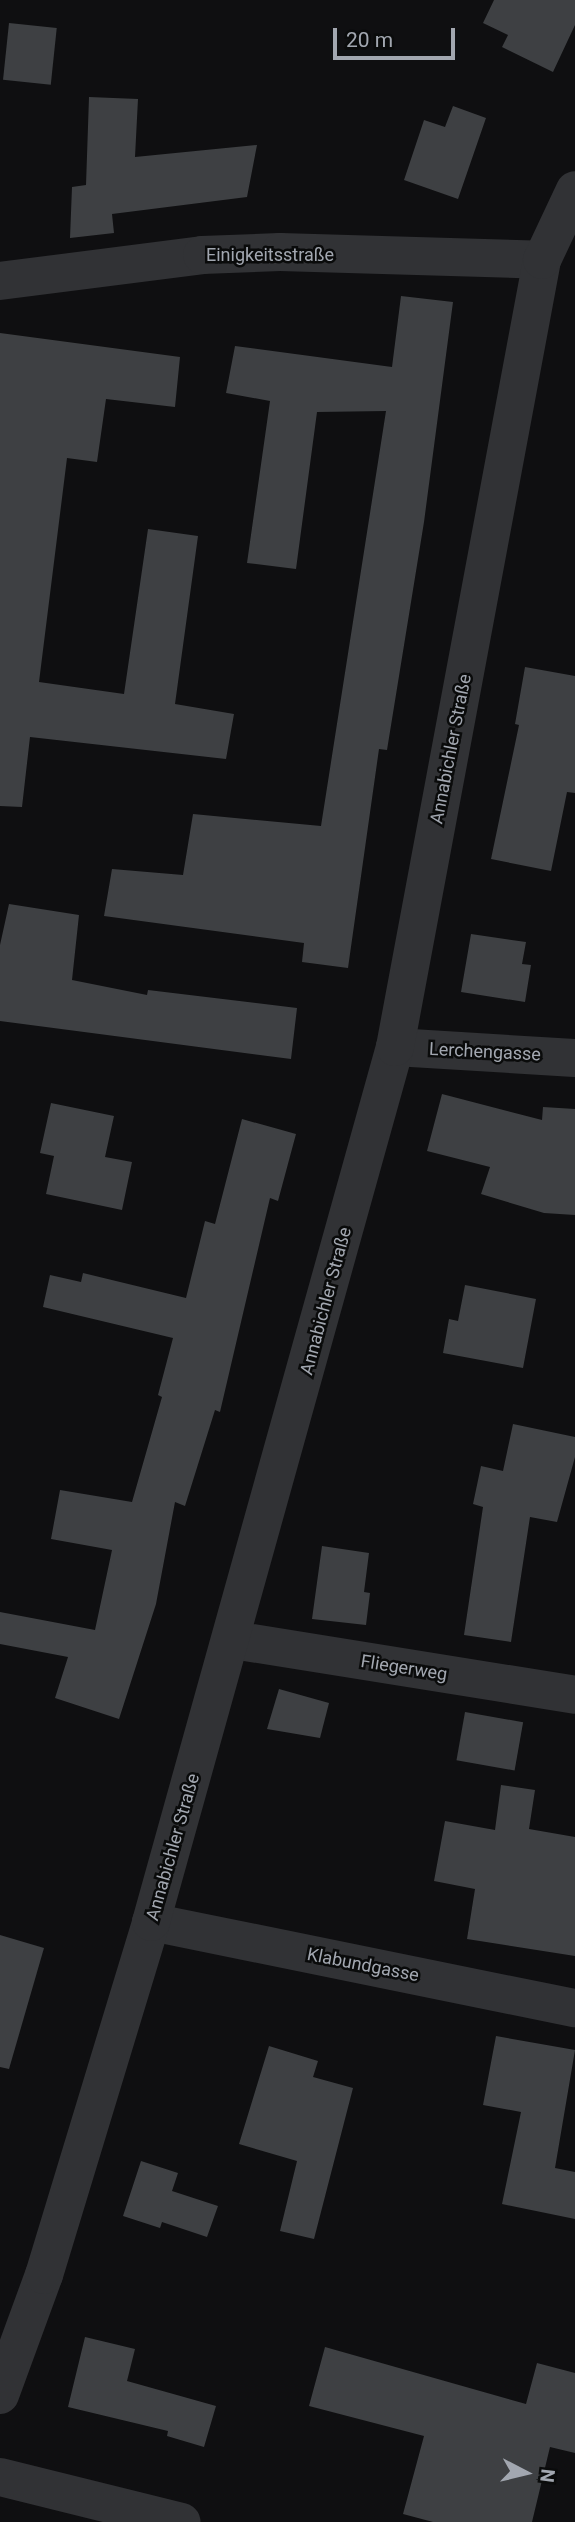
<!DOCTYPE html>
<html>
<head>
<meta charset="utf-8">
<style>
  body { margin:0 }
  #map { position:relative; width:575px; height:2522px; overflow:hidden; background:#0f0f11; font-family:Roboto,sans-serif }
  div>[style] { position:absolute }
  .building>* { inset:0; background:#3e4043; transform-origin:0 0 }
  .minor>* { height:38px; margin:-19px; padding:0 19px; transform-origin:19px; border-radius:19px; background:#313235 }
  .tertiary>* { height:38px; margin:-19px; padding:0 19px; transform-origin:19px; border-radius:19px; background:#313235 }
  span { translate:-50% -50%; white-space:nowrap; text-align:center; line-height:1.15; -webkit-text-stroke:5px #0a0b0b; paint-order:stroke }
  .street-label { font-size:18px; color:#a2a7b0 }
  .north { position:absolute; left:491px; top:2438px; width:70px; height:70px; -webkit-text-stroke:5px #0a0b0b; paint-order:stroke; rotate:97deg; font-size:19px; font-weight:700; line-height:28px; text-align:center; color:#a2a7b0 }
  .north::after { content:''; display:block; margin:auto; width:24px; height:32px; background:#a2a7b0; clip-path:polygon(50% 0,100% 100%,50% 72%,0 100%) }
  .scale { position:absolute; left:333px; top:28px; width:122px; height:32px; box-sizing:border-box; border:4px solid #a2a7b0; border-top:0; padding-left:9px; font-size:21px; line-height:24px; white-space:nowrap; color:#a2a7b0; -webkit-text-stroke:5px #0a0b0b; paint-order:stroke }
</style>
</head>
<body>
<div id="map">
  <div class="building">
    <div style="clip-path:polygon(494px 0,575px 0,575px 25px,553px 72px,502px 47px,508px 35px,483px 23px)"></div>
    <div style="left:9px;top:23px;width:48px;height:57px;rotate:6deg"></div>
    <div style="clip-path:polygon(89px 97px,138px 99px,135px 157px,257px 145px,247px 197px,112px 214px,114px 233px,70px 238px,72px 187px,86px 185px)"></div>
    <div style="clip-path:polygon(453px 106px,486px 118px,458px 199px,404px 180px,424px 120px,445px 127px)"></div>
    <div style="clip-path:polygon(401px 296px,453px 302px,424px 522px,387px 750px,379px 749px,348px 968px,302px 962px,304px 943px,104px 916px,112px 869px,183px 875px,193px 814px,321px 826px,386px 411px,317px 412px,296px 569px,247px 563px,270px 401px,226px 393px,235px 346px,392px 367px)"></div>
    <div style="clip-path:polygon(0 333px,180px 357px,175px 407px,106px 399px,97px 462px,67px 458px,39px 682px,124px 694px,148px 529px,198px 536px,175px 704px,234px 714px,226px 759px,30px 737px,22px 807px,0 806px)"></div>
    <div style="clip-path:polygon(525px 667px,575px 676px,575px 793px,567px 792px,551px 871px,491px 859px,519px 725px,515px 724px)"></div>
    <div style="clip-path:polygon(9px 904px,79px 915px,72px 980px,147px 995px,148px 990px,297px 1008px,291px 1059px,0 1021px,0 945px)"></div>
    <div style="clip-path:polygon(471px 934px,526px 942px,522px 964px,531px 965px,525px 1002px,461px 992px)"></div>
    <div style="clip-path:polygon(442px 1094px,542px 1120px,543px 1107px,575px 1109px,575px 1215px,544px 1213px,481px 1194px,490px 1167px,427px 1151px)"></div>
    <div style="clip-path:polygon(51px 1103px,114px 1116px,105px 1157px,132px 1162px,122px 1210px,46px 1194px,54px 1156px,40px 1153px)"></div>
    <div style="clip-path:polygon(242px 1119px,296px 1134px,278px 1201px,270px 1198px,220px 1412px,215px 1410px,185px 1506px,175px 1502px,156px 1604px,119px 1719px,55px 1698px,68px 1657px,0 1644px,0 1612px,95px 1630px,112px 1550px,51px 1539px,60px 1490px,132px 1502px,162px 1397px,158px 1395px,173px 1338px,43px 1307px,50px 1275px,81px 1282px,83px 1273px,186px 1298px,205px 1221px,215px 1224px)"></div>
    <div style="clip-path:polygon(465px 1285px,536px 1299px,523px 1368px,443px 1353px,449px 1319px,458px 1321px)"></div>
    <div style="clip-path:polygon(513px 1424px,575px 1437px,575px 1457px,557px 1522px,530px 1517px,511px 1642px,464px 1635px,483px 1507px,473px 1504px,481px 1466px,503px 1471px)"></div>
    <div style="clip-path:polygon(322px 1546px,369px 1553px,364px 1592px,370px 1593px,366px 1625px,312px 1619px)"></div>
    <div style="clip-path:polygon(279px 1689px,329px 1703px,320px 1738px,267px 1729px)"></div>
    <div style="left:465px;top:1712px;width:59px;height:49px;rotate:10deg"></div>
    <div style="clip-path:polygon(501px 1785px,535px 1790px,529px 1829px,575px 1837px,575px 1956px,467px 1939px,475px 1889px,434px 1881px,445px 1821px,495px 1830px)"></div>
    <div style="clip-path:polygon(0 1935px,44px 1948px,9px 2069px,0 2067px)"></div>
    <div style="clip-path:polygon(496px 2036px,575px 2050px,555px 2168px,575px 2172px,575px 2219px,502px 2204px,521px 2112px,483px 2105px)"></div>
    <div style="clip-path:polygon(269px 2046px,318px 2061px,313px 2077px,353px 2088px,314px 2239px,280px 2231px,297px 2161px,239px 2144px)"></div>
    <div style="clip-path:polygon(141px 2161px,178px 2173px,172px 2191px,218px 2206px,207px 2237px,162px 2222px,160px 2228px,123px 2216px)"></div>
    <div style="clip-path:polygon(85px 2337px,135px 2349px,127px 2381px,216px 2406px,204px 2447px,167px 2436px,168px 2431px,68px 2407px)"></div>
    <div style="clip-path:polygon(325px 2347px,526px 2404px,537px 2363px,575px 2373px,575px 2453px,550px 2447px,532px 2522px,433px 2522px,403px 2514px,424px 2436px,309px 2406px)"></div>
  </div>
  <div class="minor">
    <div style="left:0;top:281px;width:204px;rotate:-7.3deg"></div>
    <div style="left:202px;top:255px;width:78px;rotate:-2.2deg"></div>
    <div style="left:280px;top:252px;width:262px;rotate:1.7deg"></div>
    <div style="left:395px;top:1047px;width:180px;rotate:3.5deg"></div>
    <div style="left:233px;top:1640px;width:346px;rotate:9.1deg"></div>
    <div style="left:151px;top:1922px;width:433px;rotate:11.5deg"></div>
    <div style="left:0;top:2477px;width:187px;rotate:13.9deg"></div>
  </div>
  <div class="tertiary">
    <div style="left:0;top:2395px;width:128px;rotate:-69.9deg"></div>
    <div style="left:44px;top:2275px;width:369px;rotate:-73.1deg"></div>
    <div style="left:151px;top:1922px;width:908px;rotate:-74.42deg"></div>
    <div style="left:395px;top:1047px;width:801px;rotate:-79.42deg"></div>
    <div style="left:542px;top:260px;width:77px;rotate:-64.8deg"></div>
  </div>
  <div class="street-label">
    <span style="left:270px;top:255px">Einigkeitsstraße</span>
    <span style="left:451px;top:749px;rotate:-79deg">Annabichler Straße</span>
    <span style="left:485px;top:1052px;rotate:3deg">Lerchengasse</span>
    <span style="left:326px;top:1301px;rotate:-75deg">Annabichler Straße</span>
    <span style="left:404px;top:1668px;rotate:9deg">Fliegerweg</span>
    <span style="left:173px;top:1847px;rotate:-74deg">Annabichler Straße</span>
    <span style="left:363px;top:1965px;rotate:11deg">Klabundgasse</span>
  </div>
  <div class="north">N</div>
  <div class="scale">20 m</div>
</div>
</body>
</html>
